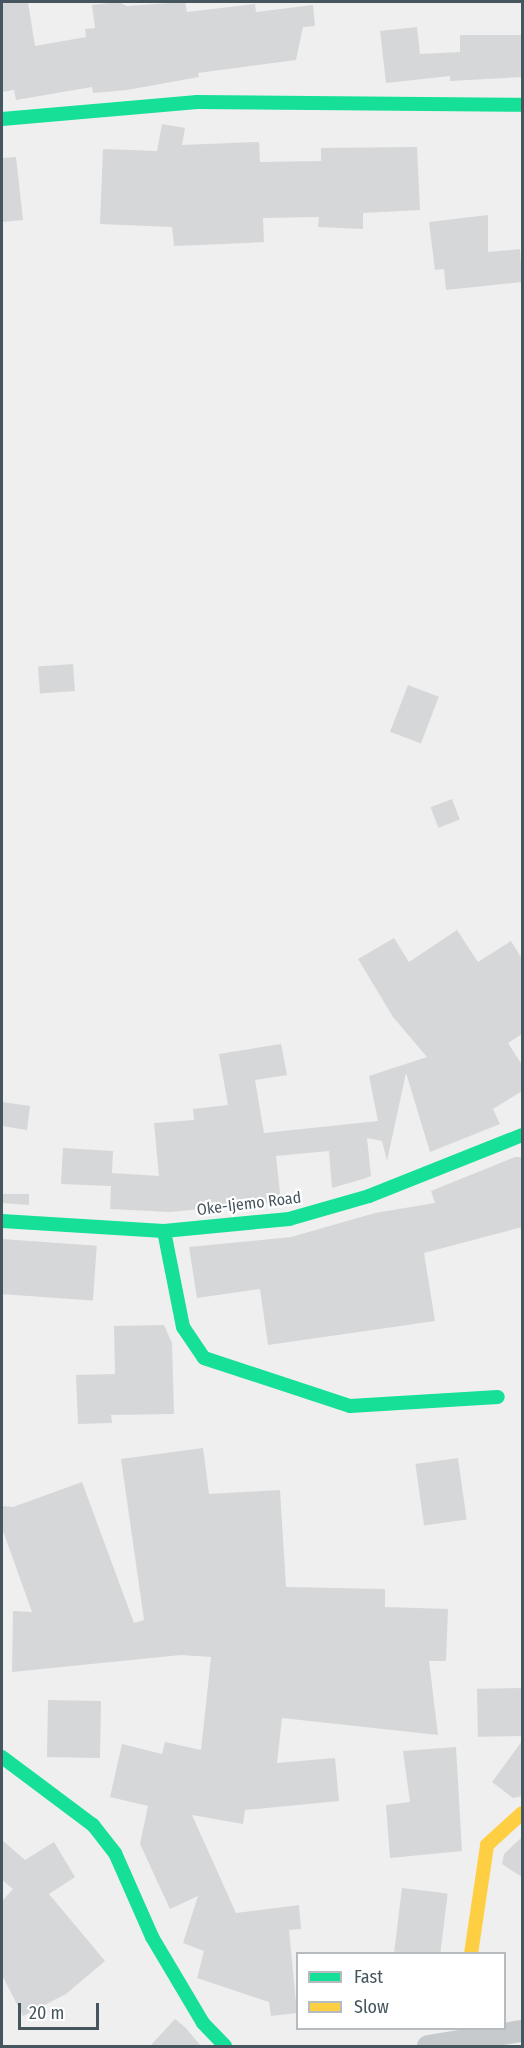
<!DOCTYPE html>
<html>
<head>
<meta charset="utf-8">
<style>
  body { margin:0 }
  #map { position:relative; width:524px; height:2048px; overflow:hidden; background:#f0efef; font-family:"Fira Sans Condensed",sans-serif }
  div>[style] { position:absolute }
  .building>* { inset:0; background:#d6d7d8; transform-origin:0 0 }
  .street>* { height:22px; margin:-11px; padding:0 11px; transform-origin:11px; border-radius:11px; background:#c7cacc }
  .fast>* { height:14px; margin:-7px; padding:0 7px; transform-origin:7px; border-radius:7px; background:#16e098 }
  .slow>* { height:14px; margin:-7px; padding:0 7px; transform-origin:7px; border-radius:7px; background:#ffcf43 }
  span { translate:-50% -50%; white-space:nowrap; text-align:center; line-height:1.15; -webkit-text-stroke:4.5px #fff; paint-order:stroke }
  .street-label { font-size:16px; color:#45565e }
  .frame { position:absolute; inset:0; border:3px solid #45565e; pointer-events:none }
  .legend { position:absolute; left:296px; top:1952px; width:210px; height:78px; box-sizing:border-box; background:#fff; border:2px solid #b5bbbf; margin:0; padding:8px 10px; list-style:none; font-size:18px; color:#45565e }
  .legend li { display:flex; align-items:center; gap:12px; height:30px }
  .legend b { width:30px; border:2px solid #b5bbbf }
  .scale { position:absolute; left:18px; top:2003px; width:81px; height:27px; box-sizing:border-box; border:3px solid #45565e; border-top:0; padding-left:8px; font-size:18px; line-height:21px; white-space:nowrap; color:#45565e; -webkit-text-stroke:4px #fff; paint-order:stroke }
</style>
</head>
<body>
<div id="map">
  <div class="building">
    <div style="clip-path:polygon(2px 2px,28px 2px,35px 46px,86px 37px,85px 29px,95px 28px,92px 5px,118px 2px,127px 6px,185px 2px,187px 12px,255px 4px,256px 12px,313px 5px,315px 26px,303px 27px,296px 60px,198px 73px,199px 77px,127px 90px,93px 93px,92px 87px,16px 100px,14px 90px,2px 92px)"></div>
    <div style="clip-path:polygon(417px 27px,420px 54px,460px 52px,460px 35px,522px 35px,522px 77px,450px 81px,450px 76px,386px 83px,380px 31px)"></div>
    <div style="clip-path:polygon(162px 124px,185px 128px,182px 145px,259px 142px,260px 162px,321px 161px,321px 148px,417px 147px,420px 210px,363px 213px,363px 229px,318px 227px,319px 217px,263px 218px,264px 242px,224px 244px,174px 246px,172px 227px,100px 224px,103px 149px,157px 151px)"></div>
    <div style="clip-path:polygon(16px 157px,23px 220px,2px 222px,2px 158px)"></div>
    <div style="clip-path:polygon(488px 215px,488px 252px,520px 249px,522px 282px,446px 290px,444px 269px,435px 270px,429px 222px)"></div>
    <div style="left:73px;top:664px;width:27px;height:35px;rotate:86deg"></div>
    <div style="left:408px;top:685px;width:33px;height:50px;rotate:21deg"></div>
    <div style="left:452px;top:799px;width:22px;height:23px;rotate:69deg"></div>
    <div style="clip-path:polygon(457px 930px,478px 962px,511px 941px,522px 959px,522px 1034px,508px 1043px,522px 1065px,522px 1091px,493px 1109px,500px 1124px,430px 1152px,406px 1073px,387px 1161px,382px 1141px,367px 1138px,371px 1176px,363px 1179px,332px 1188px,329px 1151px,276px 1156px,281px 1202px,169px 1212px,110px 1209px,111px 1186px,61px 1184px,63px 1148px,113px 1151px,112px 1173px,159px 1176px,154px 1123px,194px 1120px,193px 1109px,228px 1105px,219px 1054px,281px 1044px,287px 1075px,255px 1080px,264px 1133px,378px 1121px,369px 1076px,427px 1057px,393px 1017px,358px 959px,394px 938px,409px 962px)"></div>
    <div style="clip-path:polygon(2px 1102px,30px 1106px,27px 1130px,2px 1126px)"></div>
    <div style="clip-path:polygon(515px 1157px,522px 1157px,522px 1227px,424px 1253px,435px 1321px,268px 1345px,260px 1289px,197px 1298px,189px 1247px,291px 1237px,375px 1213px,435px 1203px,431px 1191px)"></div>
    <div style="clip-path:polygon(2px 1194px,29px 1194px,29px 1205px,2px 1203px)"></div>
    <div style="left:2px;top:1239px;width:95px;height:55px;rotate:4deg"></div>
    <div style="clip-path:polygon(164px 1325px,172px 1343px,174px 1414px,111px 1415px,112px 1423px,78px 1424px,76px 1375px,115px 1374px,114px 1326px)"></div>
    <div style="clip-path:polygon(203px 1448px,209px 1494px,280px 1490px,286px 1587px,385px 1589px,385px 1607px,448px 1609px,446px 1661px,429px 1661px,438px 1735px,282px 1718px,277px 1763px,335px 1758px,339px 1801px,245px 1810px,243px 1824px,192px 1815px,236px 1913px,299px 1905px,301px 1929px,289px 1930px,297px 2013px,271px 2016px,269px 2002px,197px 1978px,204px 1951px,183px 1943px,198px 1896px,170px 1909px,140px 1844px,148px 1806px,110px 1797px,122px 1744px,162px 1754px,165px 1742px,201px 1750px,211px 1657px,181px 1655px,12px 1672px,13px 1611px,32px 1612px,2px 1528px,2px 1506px,13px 1507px,82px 1482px,134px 1623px,144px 1620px,121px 1459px)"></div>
    <div style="left:458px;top:1458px;width:62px;height:43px;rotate:82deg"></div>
    <div style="left:521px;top:1688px;width:48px;height:44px;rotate:89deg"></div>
    <div style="left:48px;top:1700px;width:53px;height:57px;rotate:1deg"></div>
    <div style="clip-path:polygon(522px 1741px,522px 1796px,513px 1798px,492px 1782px)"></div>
    <div style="clip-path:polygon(456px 1747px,462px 1851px,390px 1858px,386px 1805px,410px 1802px,403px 1751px)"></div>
    <div style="clip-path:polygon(522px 1837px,522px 1877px,502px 1864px,504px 1854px)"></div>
    <div style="clip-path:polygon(2px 1840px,25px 1860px,54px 1842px,75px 1877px,49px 1894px,105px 1961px,66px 1994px,23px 2016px,2px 1975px,2px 1901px,13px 1889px,2px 1880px)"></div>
    <div style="left:402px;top:1888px;width:46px;height:64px;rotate:7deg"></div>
    <div style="clip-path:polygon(175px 2019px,185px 2027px,201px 2046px,150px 2046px)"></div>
  </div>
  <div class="street">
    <div style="left:428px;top:2046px;width:95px;rotate:-9.1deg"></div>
  </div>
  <div class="fast">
    <div style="left:2px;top:119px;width:196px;rotate:-5deg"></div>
    <div style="left:197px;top:102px;width:325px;rotate:0.5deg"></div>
    <div style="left:2px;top:1221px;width:162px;rotate:3.5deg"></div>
    <div style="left:164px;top:1231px;width:126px;rotate:-5.5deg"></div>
    <div style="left:289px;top:1219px;width:83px;rotate:-16deg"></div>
    <div style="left:369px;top:1196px;width:165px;rotate:-21.7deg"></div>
    <div style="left:164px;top:1231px;width:98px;rotate:78.8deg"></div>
    <div style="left:183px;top:1327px;width:37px;rotate:56deg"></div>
    <div style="left:204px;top:1358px;width:154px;rotate:18.2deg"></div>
    <div style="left:350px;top:1406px;width:148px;rotate:-3.5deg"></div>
    <div style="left:2px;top:1757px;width:114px;rotate:36.8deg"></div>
    <div style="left:93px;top:1825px;width:36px;rotate:52deg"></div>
    <div style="left:115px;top:1853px;width:92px;rotate:66.2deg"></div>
    <div style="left:152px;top:1937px;width:100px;rotate:59.3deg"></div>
    <div style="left:203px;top:2023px;width:32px;rotate:46deg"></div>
  </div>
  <div class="slow">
    <div style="left:471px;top:1954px;width:110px;rotate:-81.6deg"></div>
    <div style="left:487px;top:1845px;width:47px;rotate:-42.4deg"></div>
  </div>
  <div class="street-label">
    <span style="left:249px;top:1204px;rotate:-7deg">Oke-Ijemo Road</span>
  </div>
  <div class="frame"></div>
  <ul class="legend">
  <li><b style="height:8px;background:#16e098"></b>Fast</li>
  <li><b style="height:8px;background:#ffcf43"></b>Slow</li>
  </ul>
  <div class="scale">20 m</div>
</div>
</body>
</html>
